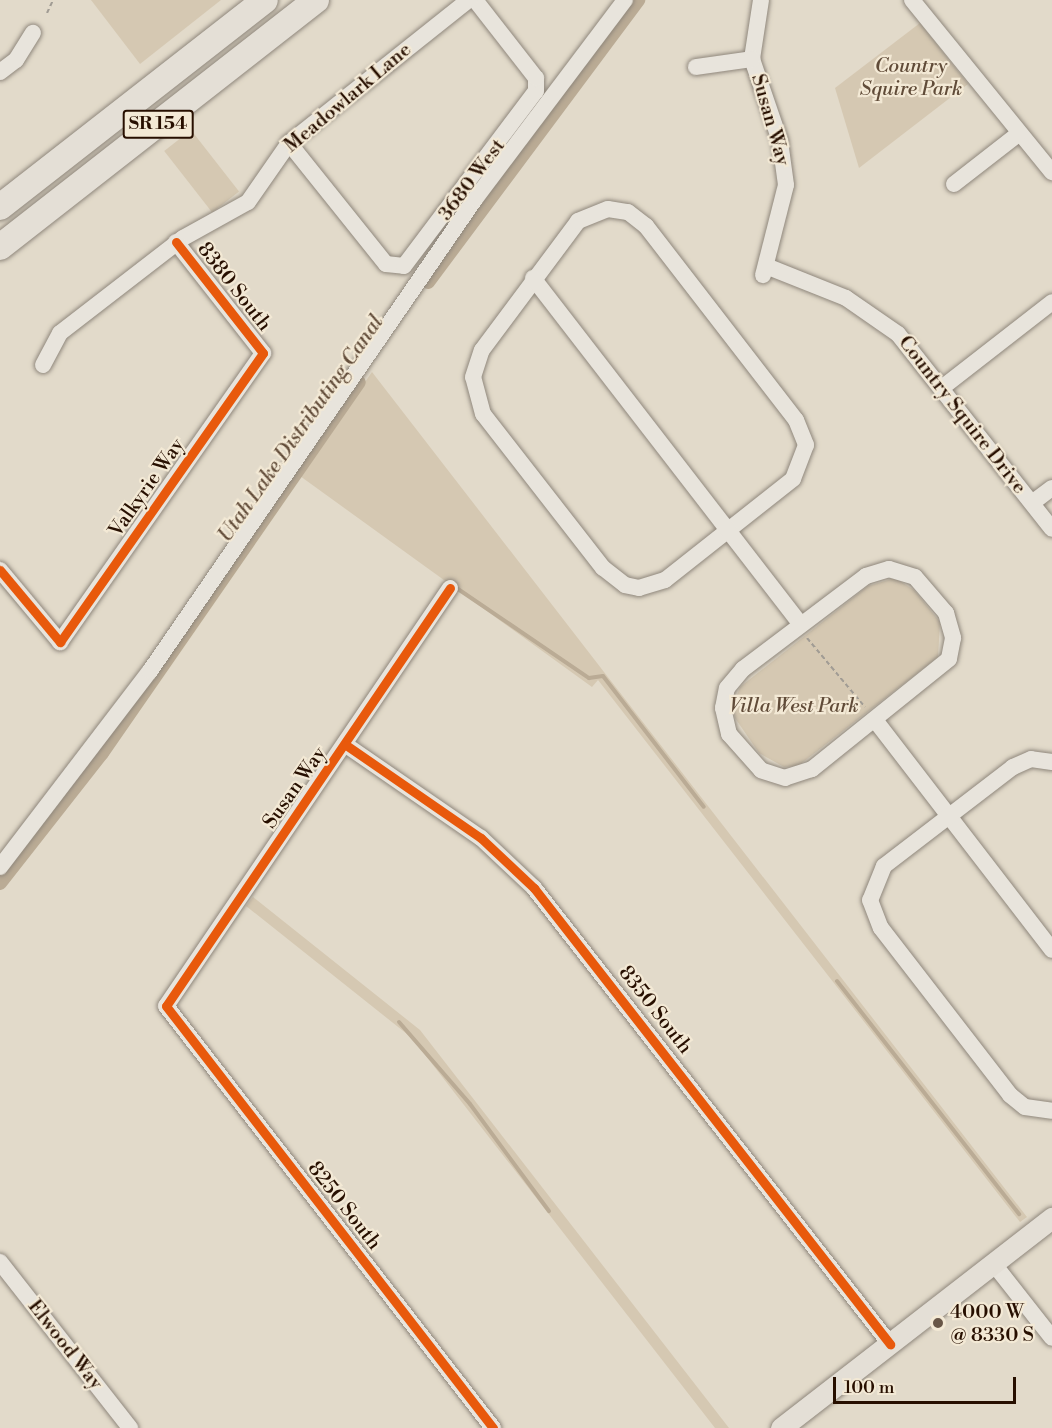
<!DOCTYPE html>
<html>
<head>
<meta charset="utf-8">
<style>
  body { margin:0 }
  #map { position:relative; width:1052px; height:1428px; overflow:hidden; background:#e2daca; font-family:"Libre Bodoni",serif }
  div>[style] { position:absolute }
  .green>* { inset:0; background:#d5c8b2; transform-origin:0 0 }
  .stream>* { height:4px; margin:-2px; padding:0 2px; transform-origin:2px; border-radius:2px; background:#baab95 }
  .canal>* { height:14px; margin:-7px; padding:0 7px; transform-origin:7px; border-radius:7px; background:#baab95 }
  .path>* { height:2px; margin-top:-1px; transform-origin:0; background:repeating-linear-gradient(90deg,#a19c94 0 4.5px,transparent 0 7.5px) }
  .roads { filter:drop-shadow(0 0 2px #8f877c) drop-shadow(0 0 2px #8f877c) }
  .minor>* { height:16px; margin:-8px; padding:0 8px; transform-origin:8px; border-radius:8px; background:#e8e4dc }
  .major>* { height:21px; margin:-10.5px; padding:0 10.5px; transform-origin:10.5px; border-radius:10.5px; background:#e4dfd6 }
  .highway>* { height:26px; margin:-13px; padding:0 13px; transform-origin:13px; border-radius:13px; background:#e4dfd6 }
  .cycleway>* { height:9px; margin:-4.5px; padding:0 4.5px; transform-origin:4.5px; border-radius:4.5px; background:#e8590c }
  .dots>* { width:16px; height:16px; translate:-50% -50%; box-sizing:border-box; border:3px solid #f3e9d5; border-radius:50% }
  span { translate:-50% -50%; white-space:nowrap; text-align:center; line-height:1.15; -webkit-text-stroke:4.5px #f3e9d5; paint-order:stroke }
  .shield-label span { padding:2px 4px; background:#f3e9d5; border:2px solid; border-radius:4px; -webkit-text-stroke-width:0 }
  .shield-label { font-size:18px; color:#270f00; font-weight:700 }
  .park-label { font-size:20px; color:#604b38; font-style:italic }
  .street-label { font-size:20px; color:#270f00 }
  .poi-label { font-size:20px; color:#270f00 }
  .left { translate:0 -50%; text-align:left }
  .water-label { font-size:21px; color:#624c39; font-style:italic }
  .scale { position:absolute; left:833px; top:1377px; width:183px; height:27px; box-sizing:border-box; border:3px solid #270f00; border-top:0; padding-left:8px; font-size:18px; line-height:21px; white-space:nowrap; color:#270f00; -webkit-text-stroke:4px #f3e9d5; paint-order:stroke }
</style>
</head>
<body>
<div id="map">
  <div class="green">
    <div style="clip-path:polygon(91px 0,221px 0,140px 64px)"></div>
    <div style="clip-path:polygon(920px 23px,968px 84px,859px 168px,835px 88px)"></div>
    <div style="left:191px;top:130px;width:78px;height:34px;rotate:52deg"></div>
    <div style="clip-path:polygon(372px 372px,604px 672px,1027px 1217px,1020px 1222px,598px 680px,592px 687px,300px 476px)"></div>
    <div style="clip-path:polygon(895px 578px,914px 590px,940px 622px,938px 657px,798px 766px,784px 767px,759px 753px,735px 718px,732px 708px,740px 687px,868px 586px)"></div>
    <div style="clip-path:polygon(253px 897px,420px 1030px,729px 1428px,715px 1428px,412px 1038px,246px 906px)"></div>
  </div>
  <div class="stream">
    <div style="left:455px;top:587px;width:162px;rotate:34.2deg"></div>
    <div style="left:589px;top:678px;width:14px;rotate:-8deg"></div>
    <div style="left:603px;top:676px;width:165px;rotate:52.4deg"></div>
    <div style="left:837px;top:981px;width:296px;rotate:52deg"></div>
    <div style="left:399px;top:1022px;width:108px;rotate:49.1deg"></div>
    <div style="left:470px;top:1104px;width:133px;rotate:53.6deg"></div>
  </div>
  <div class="canal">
    <div style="left:428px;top:282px;width:352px;rotate:-53.3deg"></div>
    <div style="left:0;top:883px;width:165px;rotate:-51.9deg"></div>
    <div style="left:102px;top:753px;width:451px;rotate:-55.3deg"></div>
  </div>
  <div class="path">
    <div style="left:47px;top:13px;width:14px;rotate:-65deg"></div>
    <div style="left:807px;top:638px;width:90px;rotate:50deg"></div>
    <div style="left:845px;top:703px;width:12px;rotate:-35deg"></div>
  </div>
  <div class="roads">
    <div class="minor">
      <div style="left:761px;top:0;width:60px;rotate:98.7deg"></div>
      <div style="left:752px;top:59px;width:87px;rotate:71.1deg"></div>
      <div style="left:780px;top:141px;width:44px;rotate:82.2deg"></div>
      <div style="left:786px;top:185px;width:93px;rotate:104.3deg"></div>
      <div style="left:912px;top:0;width:222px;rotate:50.9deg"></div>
      <div style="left:696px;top:67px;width:57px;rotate:-8.1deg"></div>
      <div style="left:0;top:72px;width:20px;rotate:-37deg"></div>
      <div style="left:16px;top:60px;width:32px;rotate:-58deg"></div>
      <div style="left:289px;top:143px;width:155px;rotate:51.3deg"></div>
      <div style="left:386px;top:264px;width:18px;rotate:6deg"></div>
      <div style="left:404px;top:266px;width:219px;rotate:-53deg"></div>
      <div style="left:536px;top:91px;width:13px;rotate:-90deg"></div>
      <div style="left:536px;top:78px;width:99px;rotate:-128deg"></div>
      <div style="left:954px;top:184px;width:80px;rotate:-37.9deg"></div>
      <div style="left:608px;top:209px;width:20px;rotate:9deg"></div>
      <div style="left:628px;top:212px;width:23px;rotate:38deg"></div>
      <div style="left:646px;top:226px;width:245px;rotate:52.3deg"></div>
      <div style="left:796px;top:420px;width:27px;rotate:68deg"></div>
      <div style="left:806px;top:445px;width:36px;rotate:111deg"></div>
      <div style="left:793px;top:479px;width:163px;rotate:141.7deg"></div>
      <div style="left:665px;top:580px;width:27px;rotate:163deg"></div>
      <div style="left:639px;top:588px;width:14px;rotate:-168deg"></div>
      <div style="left:625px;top:585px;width:28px;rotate:-142deg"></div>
      <div style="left:603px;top:568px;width:195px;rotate:-127.9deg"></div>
      <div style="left:483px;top:414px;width:38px;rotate:-105deg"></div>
      <div style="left:473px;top:377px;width:28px;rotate:-72deg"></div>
      <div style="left:482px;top:350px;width:161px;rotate:-53.3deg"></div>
      <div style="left:578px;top:221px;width:32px;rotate:-22deg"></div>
      <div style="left:766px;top:266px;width:86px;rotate:21.8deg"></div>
      <div style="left:846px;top:298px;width:63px;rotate:34.7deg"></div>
      <div style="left:898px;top:334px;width:248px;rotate:51.7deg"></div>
      <div style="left:533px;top:278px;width:438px;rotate:52.3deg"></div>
      <div style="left:43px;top:365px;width:36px;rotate:-62deg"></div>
      <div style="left:60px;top:333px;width:155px;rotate:-37.7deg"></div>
      <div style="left:183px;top:238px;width:74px;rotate:-29deg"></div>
      <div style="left:248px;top:202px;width:72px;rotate:-55.2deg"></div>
      <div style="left:289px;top:143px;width:230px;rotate:-38.5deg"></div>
      <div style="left:943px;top:387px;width:138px;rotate:-37.9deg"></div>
      <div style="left:1032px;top:503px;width:25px;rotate:-37deg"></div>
      <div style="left:889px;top:569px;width:27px;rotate:17deg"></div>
      <div style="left:915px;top:577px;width:48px;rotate:49.3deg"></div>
      <div style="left:946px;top:613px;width:26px;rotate:74deg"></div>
      <div style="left:953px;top:638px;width:21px;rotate:101deg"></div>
      <div style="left:949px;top:659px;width:176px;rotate:141.2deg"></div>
      <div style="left:812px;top:769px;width:28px;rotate:162deg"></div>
      <div style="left:785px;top:778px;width:25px;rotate:-162deg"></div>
      <div style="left:761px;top:770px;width:48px;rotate:-131.6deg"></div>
      <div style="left:729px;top:734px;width:27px;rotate:-103deg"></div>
      <div style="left:723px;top:708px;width:20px;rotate:-79deg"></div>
      <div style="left:727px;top:688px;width:25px;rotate:-50deg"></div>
      <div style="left:743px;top:669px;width:154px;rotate:-37.1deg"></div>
      <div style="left:866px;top:576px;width:24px;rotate:-17deg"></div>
      <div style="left:0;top:570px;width:94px;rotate:50.2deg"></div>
      <div style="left:60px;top:642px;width:353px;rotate:-54.9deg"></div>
      <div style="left:263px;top:353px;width:141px;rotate:-128.1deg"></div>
      <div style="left:450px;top:588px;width:505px;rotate:124.19deg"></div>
      <div style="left:166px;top:1006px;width:534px;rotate:52.23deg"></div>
      <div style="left:875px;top:720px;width:290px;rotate:52.4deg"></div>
      <div style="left:346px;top:745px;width:164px;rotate:34.6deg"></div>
      <div style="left:481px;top:838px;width:73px;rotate:43.3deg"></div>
      <div style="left:534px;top:888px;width:579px;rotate:52.02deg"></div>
      <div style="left:1052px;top:762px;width:21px;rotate:-172deg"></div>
      <div style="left:1031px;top:759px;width:20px;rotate:156deg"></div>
      <div style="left:1013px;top:767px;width:163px;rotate:142.5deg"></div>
      <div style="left:884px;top:866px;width:37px;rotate:112deg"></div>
      <div style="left:870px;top:900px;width:30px;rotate:69deg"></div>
      <div style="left:881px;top:928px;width:211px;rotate:52.3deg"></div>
      <div style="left:1010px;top:1095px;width:19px;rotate:39deg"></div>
      <div style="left:1025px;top:1107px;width:27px;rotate:8deg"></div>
      <div style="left:0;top:867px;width:247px;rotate:-52.6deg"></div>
      <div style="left:150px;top:671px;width:573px;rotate:-55.45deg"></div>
      <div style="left:475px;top:199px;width:249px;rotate:-53deg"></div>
      <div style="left:0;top:1262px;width:211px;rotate:51.9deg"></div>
      <div style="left:993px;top:1263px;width:95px;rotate:51.8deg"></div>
    </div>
    <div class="major">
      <div style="left:781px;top:1428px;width:343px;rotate:-37.8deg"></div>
    </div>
    <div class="highway">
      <div style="left:0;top:207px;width:336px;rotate:-38deg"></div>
      <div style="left:0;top:247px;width:401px;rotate:-38deg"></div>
    </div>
  </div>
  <div class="cycleway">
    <div style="left:0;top:570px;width:94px;rotate:50.2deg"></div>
    <div style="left:60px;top:642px;width:353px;rotate:-54.9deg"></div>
    <div style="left:263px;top:353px;width:141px;rotate:-128.1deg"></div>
    <div style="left:450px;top:588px;width:505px;rotate:124.19deg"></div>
    <div style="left:166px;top:1006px;width:534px;rotate:52.23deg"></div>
    <div style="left:346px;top:745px;width:164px;rotate:34.6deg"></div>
    <div style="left:481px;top:838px;width:73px;rotate:43.3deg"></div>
    <div style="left:534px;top:888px;width:579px;rotate:52.02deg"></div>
  </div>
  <div class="dots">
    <div style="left:938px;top:1323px;background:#685647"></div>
  </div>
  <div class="shield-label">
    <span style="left:158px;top:124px">SR 154</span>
  </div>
  <div class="park-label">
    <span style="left:911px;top:78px">Country<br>Squire Park</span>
    <span style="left:794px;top:706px">Villa West Park</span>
  </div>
  <div class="street-label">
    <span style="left:348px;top:98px;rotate:-40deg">Meadowlark Lane</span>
    <span style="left:770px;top:120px;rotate:74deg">Susan Way</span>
    <span style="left:472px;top:180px;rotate:-53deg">3680 West</span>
    <span style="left:234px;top:287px;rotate:52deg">8380 South</span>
    <span style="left:962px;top:415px;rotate:52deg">Country Squire Drive</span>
    <span style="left:147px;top:488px;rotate:-55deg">Valkyrie Way</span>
    <span style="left:295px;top:788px;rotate:-55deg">Susan Way</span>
    <span style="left:655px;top:1010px;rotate:52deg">8350 South</span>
    <span style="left:344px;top:1206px;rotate:52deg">8250 South</span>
    <span style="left:65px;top:1345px;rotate:52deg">Elwood Way</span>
  </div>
  <div class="poi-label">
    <span class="left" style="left:950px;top:1324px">4000 W<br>@ 8330 S</span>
  </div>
  <div class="water-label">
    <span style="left:301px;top:429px;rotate:-55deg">Utah Lake Distributing Canal</span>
  </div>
  <div class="scale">100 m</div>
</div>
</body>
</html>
